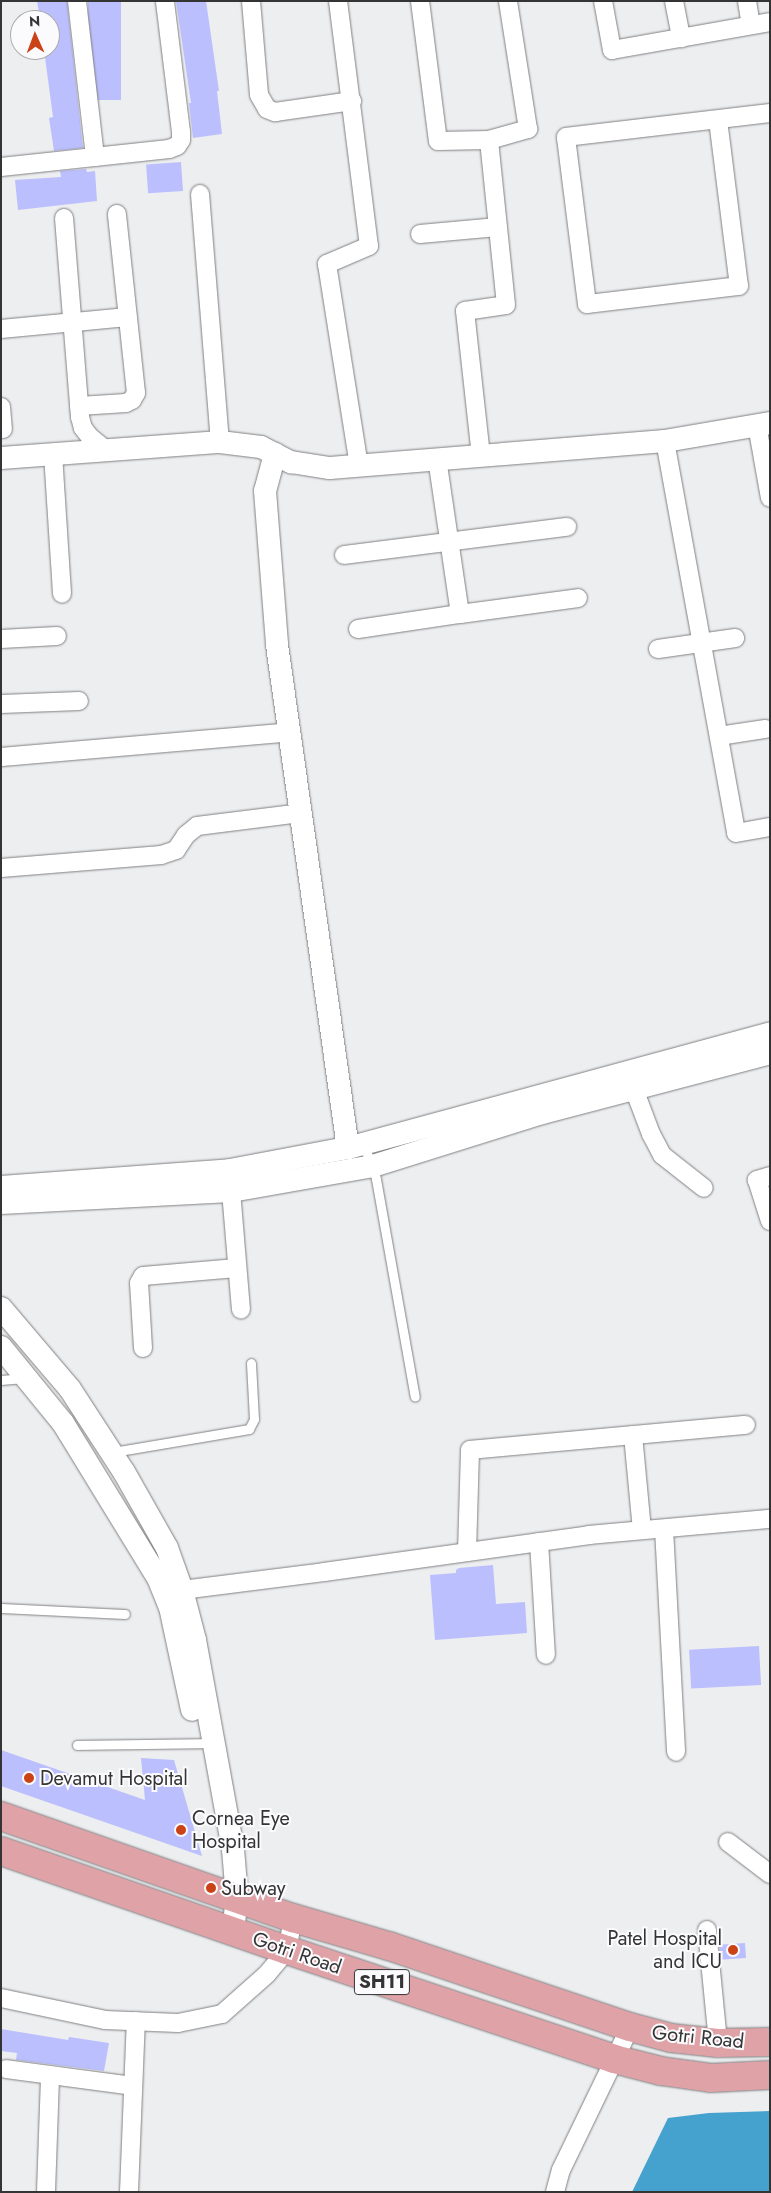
<!DOCTYPE html>
<html>
<head>
<meta charset="utf-8">
<style>
  body { margin:0 }
  #map { position:relative; width:771px; height:2193px; overflow:hidden; background:#edeef0; font-family:Jost,sans-serif }
  div>[style] { position:absolute }
  .water>* { inset:0; background:#45a1cd }
  .building>* { inset:0; background:#bbbffd; transform-origin:0 0 }
  .roads { filter:drop-shadow(0 0 1px #808082) drop-shadow(0 0 1px #808082) }
  .service>* { height:9px; margin:-4.5px; padding:0 4.5px; transform-origin:4.5px; border-radius:4.5px; background:#fff }
  .minor>* { height:18px; margin:-9px; padding:0 9px; transform-origin:9px; border-radius:9px; background:#fff }
  .tertiary>* { height:22px; margin:-11px; padding:0 11px; transform-origin:11px; border-radius:11px; background:#fff }
  .primary>* { height:28px; margin:-14px; padding:0 14px; transform-origin:14px; border-radius:14px; background:#dea2a7 }
  .dots>* { width:14px; height:14px; translate:-50% -50%; box-sizing:border-box; border:2px solid #fbfbfd; border-radius:50% }
  span { translate:-50% -50%; white-space:nowrap; text-align:center; line-height:1.15; -webkit-text-stroke:4px #fbfbfd; paint-order:stroke }
  .shield-label span { padding:1px 4px; background:#fbfbfd; border:1px solid; border-radius:4px; -webkit-text-stroke-width:0 }
  .shield-label { font-size:19px; color:#343435; font-weight:700 }
  .poi-label { font-size:20px; color:#343435 }
  .left { translate:0 -50%; text-align:left }
  .right { translate:-100% -50%; text-align:right }
  .street-label { font-size:20px; color:#343435 }
  .frame { position:absolute; inset:0; border:2px solid #343435; pointer-events:none }
  .north { position:absolute; left:10px; top:10px; width:50px; height:50px; box-sizing:border-box; background:#fbfbfd; border:1px solid #ababad; border-radius:50%; rotate:358deg; font-size:14px; font-weight:700; line-height:20px; text-align:center; color:#343435 }
  .north::after { content:''; display:block; margin:auto; width:18px; height:22px; background:#cb4217; clip-path:polygon(50% 0,100% 100%,50% 72%,0 100%) }
</style>
</head>
<body>
<div id="map">
  <div class="water">
    <div style="clip-path:polygon(770px 2111px,770px 2192px,632px 2192px,668px 2118px,709px 2113px)"></div>
  </div>
  <div class="building">
    <div style="clip-path:polygon(37px 1px,67px 1px,83px 148px,54px 151px,49px 118px,53px 117px,44px 50px,50px 50px,50px 18px,40px 19px)"></div>
    <div style="left:88px;top:1px;width:33px;height:99px"></div>
    <div style="clip-path:polygon(176px 1px,206px 1px,219px 91px,217px 91px,222px 134px,193px 138px,189px 103px,191px 103px)"></div>
    <div style="left:181px;top:162px;width:29px;height:35px;rotate:86deg"></div>
    <div style="clip-path:polygon(86px 169px,87px 172px,95px 171px,97px 201px,18px 210px,15px 180px,61px 177px,60px 171px)"></div>
    <div style="clip-path:polygon(493px 1565px,496px 1604px,525px 1602px,527px 1633px,435px 1640px,430px 1575px,456px 1573px,456px 1570px,459px 1568px)"></div>
    <div style="left:759px;top:1646px;width:39px;height:70px;rotate:87deg"></div>
    <div style="clip-path:polygon(1px 1750px,145px 1800px,141px 1758px,174px 1760px,202px 1856px,1px 1786px)"></div>
    <div style="left:745px;top:1943px;width:15px;height:26px;rotate:86deg"></div>
    <div style="clip-path:polygon(1px 2029px,68px 2040px,69px 2037px,109px 2043px,104px 2071px,16px 2060px,17px 2053px,1px 2051px)"></div>
  </div>
  <div class="roads">
    <div class="service">
      <div style="left:362px;top:1144px;width:25px;rotate:63deg"></div>
      <div style="left:373px;top:1166px;width:13px;rotate:77deg"></div>
      <div style="left:376px;top:1179px;width:221px;rotate:79.9deg"></div>
      <div style="left:1px;top:1380px;width:23px;rotate:-5deg"></div>
      <div style="left:113px;top:1452px;width:138px;rotate:-9.6deg"></div>
      <div style="left:249px;top:1429px;width:11px;rotate:-63deg"></div>
      <div style="left:254px;top:1419px;width:56px;rotate:-93.1deg"></div>
      <div style="left:1px;top:1608px;width:124px;rotate:2.8deg"></div>
      <div style="left:77px;top:1745px;width:136px;rotate:-0.8deg"></div>
    </div>
    <div class="minor">
      <div style="left:77px;top:1px;width:157px;rotate:83.4deg"></div>
      <div style="left:251px;top:1px;width:94px;rotate:85.1deg"></div>
      <div style="left:259px;top:95px;width:16px;rotate:60deg"></div>
      <div style="left:267px;top:109px;width:9px;rotate:21deg"></div>
      <div style="left:275px;top:112px;width:78px;rotate:-8.1deg"></div>
      <div style="left:338px;top:1px;width:247px;rotate:82.8deg"></div>
      <div style="left:369px;top:246px;width:46px;rotate:156.8deg"></div>
      <div style="left:327px;top:264px;width:204px;rotate:81deg"></div>
      <div style="left:420px;top:1px;width:141px;rotate:82.7deg"></div>
      <div style="left:438px;top:141px;width:51px;rotate:-1.1deg"></div>
      <div style="left:603px;top:1px;width:50px;rotate:79.6deg"></div>
      <div style="left:612px;top:50px;width:160px;rotate:-10deg"></div>
      <div style="left:674px;top:1px;width:38px;rotate:79deg"></div>
      <div style="left:747px;top:1px;width:24px;rotate:81deg"></div>
      <div style="left:718px;top:120px;width:167px;rotate:82.8deg"></div>
      <div style="left:739px;top:286px;width:153px;rotate:173.2deg"></div>
      <div style="left:587px;top:304px;width:168px;rotate:-97.2deg"></div>
      <div style="left:566px;top:137px;width:205px;rotate:-6.7deg"></div>
      <div style="left:1px;top:167px;width:169px;rotate:-6.1deg"></div>
      <div style="left:169px;top:149px;width:9px;rotate:-21deg"></div>
      <div style="left:177px;top:146px;width:7px;rotate:-56deg"></div>
      <div style="left:181px;top:140px;width:8px;rotate:-90deg"></div>
      <div style="left:181px;top:132px;width:132px;rotate:-97deg"></div>
      <div style="left:200px;top:194px;width:249px;rotate:85.4deg"></div>
      <div style="left:64px;top:218px;width:200px;rotate:85.4deg"></div>
      <div style="left:80px;top:417px;width:11px;rotate:75deg"></div>
      <div style="left:83px;top:428px;width:11px;rotate:52deg"></div>
      <div style="left:90px;top:437px;width:21px;rotate:39deg"></div>
      <div style="left:420px;top:234px;width:78px;rotate:-5.1deg"></div>
      <div style="left:1px;top:329px;width:127px;rotate:-5.4deg"></div>
      <div style="left:79px;top:406px;width:47px;rotate:-3.7deg"></div>
      <div style="left:126px;top:403px;width:7px;rotate:-27deg"></div>
      <div style="left:132px;top:400px;width:8px;rotate:-60deg"></div>
      <div style="left:136px;top:393px;width:180px;rotate:-96.1deg"></div>
      <div style="left:1px;top:407px;width:22px;rotate:85deg"></div>
      <div style="left:757px;top:425px;width:74px;rotate:79.9deg"></div>
      <div style="left:665px;top:441px;width:398px;rotate:79.7deg"></div>
      <div style="left:736px;top:833px;width:35px;rotate:-10deg"></div>
      <div style="left:53px;top:454px;width:140px;rotate:86.3deg"></div>
      <div style="left:481px;top:456px;width:146px;rotate:-96.3deg"></div>
      <div style="left:465px;top:311px;width:41px;rotate:-8.3deg"></div>
      <div style="left:506px;top:305px;width:166px;rotate:-95.9deg"></div>
      <div style="left:489px;top:140px;width:41px;rotate:-15.8deg"></div>
      <div style="left:528px;top:129px;width:130px;rotate:-98.9deg"></div>
      <div style="left:344px;top:555px;width:225px;rotate:-7.2deg"></div>
      <div style="left:460px;top:614px;width:119px;rotate:-7.7deg"></div>
      <div style="left:358px;top:629px;width:103px;rotate:-8.4deg"></div>
      <div style="left:460px;top:614px;width:157px;rotate:-98.4deg"></div>
      <div style="left:1px;top:639px;width:56px;rotate:-3.1deg"></div>
      <div style="left:658px;top:649px;width:78px;rotate:-8.1deg"></div>
      <div style="left:1px;top:704px;width:78px;rotate:-2.2deg"></div>
      <div style="left:719px;top:736px;width:47px;rotate:-8.7deg"></div>
      <div style="left:1px;top:757px;width:290px;rotate:-4.9deg"></div>
      <div style="left:1px;top:868px;width:161px;rotate:-4.6deg"></div>
      <div style="left:161px;top:855px;width:16px;rotate:-18deg"></div>
      <div style="left:176px;top:850px;width:18px;rotate:-56deg"></div>
      <div style="left:186px;top:835px;width:14px;rotate:-39deg"></div>
      <div style="left:197px;top:826px;width:106px;rotate:-7.1deg"></div>
      <div style="left:634px;top:1089px;width:48px;rotate:69.3deg"></div>
      <div style="left:651px;top:1134px;width:24px;rotate:62deg"></div>
      <div style="left:662px;top:1155px;width:53px;rotate:38.2deg"></div>
      <div style="left:770px;top:1176px;width:14px;rotate:163deg"></div>
      <div style="left:757px;top:1180px;width:43px;rotate:72.4deg"></div>
      <div style="left:230px;top:1179px;width:131px;rotate:85.2deg"></div>
      <div style="left:143px;top:1348px;width:65px;rotate:-93.5deg"></div>
      <div style="left:139px;top:1283px;width:8px;rotate:-60deg"></div>
      <div style="left:143px;top:1276px;width:94px;rotate:-4.9deg"></div>
      <div style="left:633px;top:1435px;width:95px;rotate:84.6deg"></div>
      <div style="left:664px;top:1529px;width:223px;rotate:86.9deg"></div>
      <div style="left:539px;top:1542px;width:113px;rotate:86.5deg"></div>
      <div style="left:467px;top:1552px;width:102px;rotate:-88.3deg"></div>
      <div style="left:470px;top:1450px;width:277px;rotate:-5.2deg"></div>
      <div style="left:182px;top:1590px;width:143px;rotate:-7.2deg"></div>
      <div style="left:324px;top:1572px;width:268px;rotate:-7.9deg"></div>
      <div style="left:589px;top:1535px;width:182px;rotate:-5.1deg"></div>
      <div style="left:728px;top:1842px;width:53px;rotate:37.3deg"></div>
      <div style="left:707px;top:1930px;width:114px;rotate:84.4deg"></div>
      <div style="left:1px;top:1998px;width:106px;rotate:11.9deg"></div>
      <div style="left:105px;top:2020px;width:73px;rotate:2.4deg"></div>
      <div style="left:178px;top:2023px;width:45px;rotate:-11.6deg"></div>
      <div style="left:222px;top:2014px;width:60px;rotate:-41.6deg"></div>
      <div style="left:267px;top:1974px;width:31px;rotate:-50deg"></div>
      <div style="left:287px;top:1950px;width:33px;rotate:-79deg"></div>
      <div style="left:6px;top:2069px;width:128px;rotate:7.6deg"></div>
      <div style="left:46px;top:2192px;width:117px;rotate:-88deg"></div>
      <div style="left:129px;top:2192px;width:171px;rotate:-87.7deg"></div>
      <div style="left:555px;top:2192px;width:23px;rotate:-75deg"></div>
      <div style="left:561px;top:2170px;width:159px;rotate:-64.2deg"></div>
    </div>
    <div class="tertiary">
      <div style="left:275px;top:454px;width:38px;rotate:105deg"></div>
      <div style="left:265px;top:491px;width:154px;rotate:85.5deg"></div>
      <div style="left:277px;top:645px;width:508px;rotate:81.97deg"></div>
      <div style="left:1px;top:458px;width:220px;rotate:-4.2deg"></div>
      <div style="left:220px;top:442px;width:41px;rotate:7deg"></div>
      <div style="left:261px;top:447px;width:34px;rotate:27deg"></div>
      <div style="left:291px;top:462px;width:39px;rotate:9deg"></div>
      <div style="left:330px;top:468px;width:336px;rotate:-4.6deg"></div>
      <div style="left:665px;top:441px;width:107px;rotate:-9.7deg"></div>
      <div style="left:1px;top:1187px;width:230px;rotate:-4.2deg"></div>
      <div style="left:230px;top:1170px;width:120px;rotate:-10.6deg"></div>
      <div style="left:348px;top:1148px;width:437px;rotate:-15.2deg"></div>
      <div style="left:1px;top:1203px;width:230px;rotate:-3deg"></div>
      <div style="left:231px;top:1191px;width:144px;rotate:-10deg"></div>
      <div style="left:373px;top:1166px;width:177px;rotate:-17.4deg"></div>
      <div style="left:542px;top:1113px;width:236px;rotate:-14.7deg"></div>
      <div style="left:1px;top:1308px;width:106px;rotate:49.6deg"></div>
      <div style="left:70px;top:1389px;width:99px;rotate:57deg"></div>
      <div style="left:124px;top:1472px;width:87px;rotate:60.5deg"></div>
      <div style="left:167px;top:1548px;width:45px;rotate:70.3deg"></div>
      <div style="left:182px;top:1590px;width:52px;rotate:75.4deg"></div>
      <div style="left:195px;top:1640px;width:212px;rotate:79.7deg"></div>
      <div style="left:233px;top:1849px;width:49px;rotate:85.3deg"></div>
      <div style="left:237px;top:1898px;width:33px;rotate:97deg"></div>
      <div style="left:1px;top:1347px;width:98px;rotate:50.8deg"></div>
      <div style="left:63px;top:1423px;width:182px;rotate:58.5deg"></div>
      <div style="left:158px;top:1578px;width:31px;rotate:68deg"></div>
      <div style="left:170px;top:1607px;width:105px;rotate:77.9deg"></div>
    </div>
    <div class="primary">
      <div style="left:1px;top:1816px;width:309px;rotate:19.3deg"></div>
      <div style="left:293px;top:1918px;width:100px;rotate:16.3deg"></div>
      <div style="left:389px;top:1946px;width:254px;rotate:18.6deg"></div>
      <div style="left:630px;top:2027px;width:42px;rotate:15deg"></div>
      <div style="left:671px;top:2038px;width:47px;rotate:6.1deg"></div>
      <div style="left:718px;top:2043px;width:52px;rotate:-1.1deg"></div>
      <div style="left:1px;top:1851px;width:303px;rotate:19.1deg"></div>
      <div style="left:287px;top:1950px;width:345px;rotate:18.4deg"></div>
      <div style="left:614px;top:2059px;width:49px;rotate:14.3deg"></div>
      <div style="left:661px;top:2071px;width:50px;rotate:8deg"></div>
      <div style="left:711px;top:2078px;width:59px;rotate:-2.9deg"></div>
    </div>
  </div>
  <div class="dots">
    <div style="left:29px;top:1778px;background:#cb4217"></div>
    <div style="left:181px;top:1830px;background:#cb4217"></div>
    <div style="left:211px;top:1888px;background:#cb4217"></div>
    <div style="left:733px;top:1950px;background:#cb4217"></div>
  </div>
  <div class="shield-label">
    <span style="left:382px;top:1982px">SH11</span>
  </div>
  <div class="poi-label">
    <span class="left" style="left:40px;top:1778px">Devamut Hospital</span>
    <span class="left" style="left:192px;top:1830px">Cornea Eye<br>Hospital</span>
    <span class="left" style="left:221px;top:1888px">Subway</span>
    <span class="right" style="left:722px;top:1950px">Patel Hospital<br>and ICU</span>
  </div>
  <div class="street-label">
    <span style="left:297px;top:1953px;rotate:19deg">Gotri Road</span>
    <span style="left:698px;top:2037px;rotate:6deg">Gotri Road</span>
  </div>
  <div class="frame"></div>
  <div class="north">N</div>
</div>
</body>
</html>
